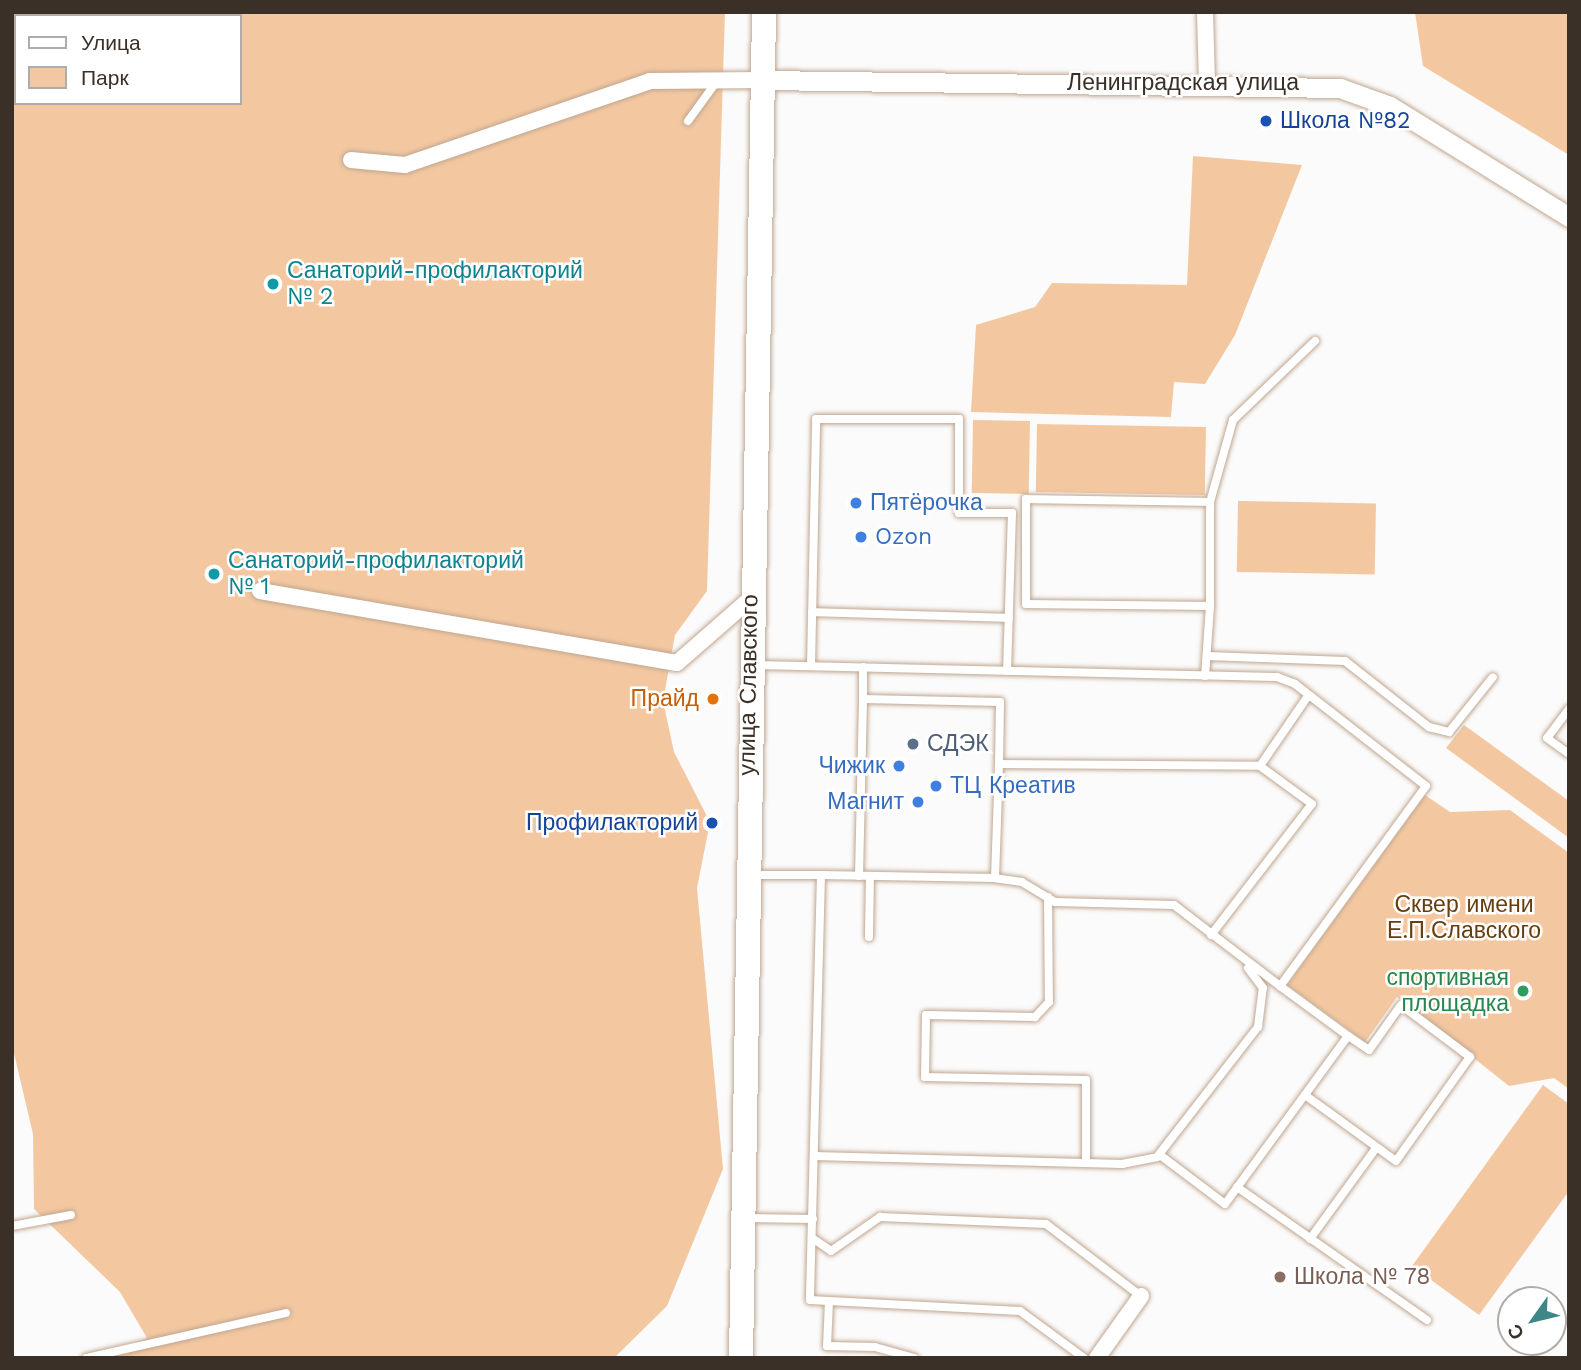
<!DOCTYPE html>
<html>
<head>
<meta charset="utf-8">
<style>
  body { margin:0 }
  #map { position:relative; width:1581px; height:1370px; overflow:hidden; background:#fbfbfb; font-family:"Work Sans",sans-serif }
  div>[style] { position:absolute }
  .green>* { inset:0; background:#f3c8a1; transform-origin:0 0 }
  .roads { filter:drop-shadow(0 0 2px #c0a690) drop-shadow(0 0 2px #c0a690) }
  .service>* { height:8px; margin:-4px; padding:0 4px; transform-origin:4px; border-radius:4px; background:#fff }
  .minor>* { height:16px; margin:-8px; padding:0 8px; transform-origin:8px; border-radius:8px; background:#fff }
  .tertiary>* { height:19px; margin:-9.5px; padding:0 9.5px; transform-origin:9.5px; border-radius:9.5px; background:#fff }
  .primary>* { height:24px; margin:-12px; padding:0 12px; transform-origin:12px; border-radius:12px; background:#fff }
  .dots>* { width:19px; height:19px; translate:-50% -50%; box-sizing:border-box; border:4px solid #fff; border-radius:50% }
  span { translate:-50% -50%; white-space:nowrap; text-align:center; line-height:1.15; -webkit-text-stroke:5px #fff; paint-order:stroke }
  .street-label { font-size:23px; color:#3a3027 }
  .transit-label { font-size:23px; color:#164399 }
  .left { translate:0 -50%; text-align:left }
  .right { translate:-100% -50%; text-align:right }
  .culture-label { font-size:23px; color:#0d838f }
  .shop-label { font-size:23px; color:#366cbe }
  .food-label { font-size:23px; color:#c56008 }
  .service-label { font-size:23px; color:#4e5e75 }
  .park-label { font-size:23px; color:#673e10 }
  .leisure-label { font-size:23px; color:#27864d }
  .education-label { font-size:23px; color:#785e54 }
  .frame { position:absolute; inset:0; border:14px solid #3a3027; pointer-events:none }
  .legend { position:absolute; left:14px; top:14px; width:228px; height:91px; box-sizing:border-box; background:#fff; border:2px solid #b0aca9; margin:0; padding:9px 12px; list-style:none; font-size:21px; color:#3a3027 }
  .legend li { display:flex; align-items:center; gap:14px; height:35px }
  .legend b { width:35px; border:2px solid #b0aca9 }
  .north { position:absolute; left:1497px; top:1286px; width:70px; height:70px; box-sizing:border-box; background:#fff; border:2px solid #b0aca9; border-radius:50%; rotate:236deg; font-size:19px; font-weight:700; line-height:28px; text-align:center; color:#3a3027 }
  .north::after { content:''; display:block; margin:auto; width:24px; height:32px; background:#3f8787; clip-path:polygon(50% 0,100% 100%,50% 72%,0 100%) }
</style>
</head>
<body>
<div id="map">
  <div class="green">
    <div style="clip-path:polygon(evenodd,12px 12px,725px 12px,707px 591px,675px 635px,663px 701px,674px 752px,710px 822px,697px 888px,723px 1169px,667px 1306px,614px 1358px,110px 1358px,147px 1338px,120px 1292px,34px 1209px,33px 1134px,12px 1045px,12px 12px,16px 16px,240px 16px,240px 103px,16px 103px,16px 16px)"></div>
    <div style="clip-path:polygon(1415px 12px,1569px 12px,1569px 155px,1423px 66px)"></div>
    <div style="clip-path:polygon(1193px 156px,1302px 165px,1235px 335px,1205px 384px,1174px 382px,1171px 417px,971px 412px,976px 325px,1035px 307px,1052px 283px,1187px 285px)"></div>
    <div style="left:973px;top:420px;width:57px;height:73px;rotate:1deg"></div>
    <div style="left:1037px;top:424px;width:169px;height:68px;rotate:1deg"></div>
    <div style="left:1238px;top:501px;width:138px;height:71px;rotate:1deg"></div>
    <div style="clip-path:polygon(1464px 725px,1569px 801px,1569px 838px,1446px 748px)"></div>
    <div style="clip-path:polygon(1425px 795px,1450px 812px,1510px 810px,1569px 853px,1569px 1089px,1554px 1078px,1509px 1086px,1397px 997px,1365px 1042px,1287px 985px)"></div>
    <div style="clip-path:polygon(1543px 1085px,1569px 1104px,1569px 1191px,1479px 1315px,1412px 1266px)"></div>
  </div>
  <div class="roads">
    <div class="service">
      <div style="left:688px;top:121px;width:49px;rotate:-54.1deg"></div>
      <div style="left:1210px;top:502px;width:85px;rotate:-74.3deg"></div>
      <div style="left:1233px;top:420px;width:114px;rotate:-43.9deg"></div>
      <div style="left:812px;top:612px;width:197px;rotate:1.7deg"></div>
      <div style="left:1207px;top:656px;width:138px;rotate:2.1deg"></div>
      <div style="left:1345px;top:661px;width:107px;rotate:38.2deg"></div>
      <div style="left:1429px;top:727px;width:21px;rotate:14deg"></div>
      <div style="left:1449px;top:732px;width:70px;rotate:-51.3deg"></div>
      <div style="left:757px;top:665px;width:520px;rotate:1.32deg"></div>
      <div style="left:1277px;top:677px;width:19px;rotate:21deg"></div>
      <div style="left:1295px;top:684px;width:166px;rotate:37.9deg"></div>
      <div style="left:1426px;top:786px;width:248px;rotate:126.1deg"></div>
      <div style="left:1280px;top:986px;width:133px;rotate:-142.6deg"></div>
      <div style="left:1174px;top:905px;width:119px;rotate:-178.6deg"></div>
      <div style="left:1055px;top:902px;width:39px;rotate:-149deg"></div>
      <div style="left:1022px;top:882px;width:27px;rotate:-172deg"></div>
      <div style="left:995px;top:878px;width:174px;rotate:-179deg"></div>
      <div style="left:811px;top:666px;width:247px;rotate:-88.8deg"></div>
      <div style="left:816px;top:419px;width:143px"></div>
      <div style="left:959px;top:419px;width:94px;rotate:90deg"></div>
      <div style="left:959px;top:513px;width:53px"></div>
      <div style="left:1012px;top:513px;width:158px;rotate:91.8deg"></div>
      <div style="left:1205px;top:676px;width:70px;rotate:-85.9deg"></div>
      <div style="left:1210px;top:606px;width:184px;rotate:-179.4deg"></div>
      <div style="left:1026px;top:604px;width:105px;rotate:-90deg"></div>
      <div style="left:1026px;top:499px;width:184px;rotate:0.9deg"></div>
      <div style="left:1210px;top:502px;width:104px;rotate:90deg"></div>
      <div style="left:863px;top:699px;width:32px;rotate:-90deg"></div>
      <div style="left:1569px;top:709px;width:36px;rotate:127deg"></div>
      <div style="left:1547px;top:738px;width:27px;rotate:36deg"></div>
      <div style="left:751px;top:875px;width:70px"></div>
      <div style="left:821px;top:875px;width:425px;rotate:91.5deg"></div>
      <div style="left:810px;top:1300px;width:210px;rotate:3deg"></div>
      <div style="left:1020px;top:1311px;width:79px;rotate:36.3deg"></div>
      <div style="left:859px;top:876px;width:177px;rotate:-88.7deg"></div>
      <div style="left:863px;top:699px;width:137px;rotate:1.3deg"></div>
      <div style="left:1000px;top:702px;width:62px;rotate:90.9deg"></div>
      <div style="left:999px;top:764px;width:261px;rotate:0.4deg"></div>
      <div style="left:995px;top:878px;width:114px;rotate:-88deg"></div>
      <div style="left:1048px;top:897px;width:105px;rotate:89.5deg"></div>
      <div style="left:1049px;top:1002px;width:21px;rotate:133deg"></div>
      <div style="left:1035px;top:1017px;width:109px;rotate:-178.9deg"></div>
      <div style="left:926px;top:1015px;width:62px;rotate:90.9deg"></div>
      <div style="left:925px;top:1077px;width:161px;rotate:1.1deg"></div>
      <div style="left:1086px;top:1080px;width:82px;rotate:90deg"></div>
      <div style="left:1211px;top:935px;width:165px;rotate:-52.4deg"></div>
      <div style="left:1312px;top:804px;width:64px;rotate:-143.8deg"></div>
      <div style="left:1260px;top:766px;width:85px;rotate:-55.6deg"></div>
      <div style="left:869px;top:937px;width:61px;rotate:-89.1deg"></div>
      <div style="left:1305px;top:1095px;width:112px;rotate:36deg"></div>
      <div style="left:1396px;top:1161px;width:128px;rotate:-54.6deg"></div>
      <div style="left:1470px;top:1057px;width:86px;rotate:-143deg"></div>
      <div style="left:1401px;top:1005px;width:55px;rotate:125.4deg"></div>
      <div style="left:1369px;top:1050px;width:25px;rotate:-146deg"></div>
      <div style="left:1160px;top:1155px;width:81px;rotate:37deg"></div>
      <div style="left:1225px;top:1204px;width:208px;rotate:-53.8deg"></div>
      <div style="left:1348px;top:1036px;width:84px;rotate:-143.7deg"></div>
      <div style="left:814px;top:1156px;width:308px;rotate:1.5deg"></div>
      <div style="left:1122px;top:1164px;width:36px;rotate:-11deg"></div>
      <div style="left:1157px;top:1157px;width:165px;rotate:-52.2deg"></div>
      <div style="left:1258px;top:1027px;width:39px;rotate:-83deg"></div>
      <div style="left:1263px;top:988px;width:25px;rotate:-127deg"></div>
      <div style="left:1237px;top:1187px;width:232px;rotate:35deg"></div>
      <div style="left:746px;top:1218px;width:67px;rotate:0.9deg"></div>
      <div style="left:12px;top:1226px;width:60px;rotate:-10.6deg"></div>
      <div style="left:812px;top:1238px;width:23px;rotate:34deg"></div>
      <div style="left:831px;top:1251px;width:60px;rotate:-34.8deg"></div>
      <div style="left:880px;top:1217px;width:166px;rotate:2.4deg"></div>
      <div style="left:1046px;top:1224px;width:119px;rotate:37.2deg"></div>
      <div style="left:1310px;top:1239px;width:112px;rotate:-54deg"></div>
      <div style="left:829px;top:1301px;width:45px;rotate:92.5deg"></div>
      <div style="left:827px;top:1346px;width:48px;rotate:1.2deg"></div>
      <div style="left:875px;top:1347px;width:41px;rotate:15.8deg"></div>
      <div style="left:86px;top:1358px;width:205px;rotate:-12.7deg"></div>
    </div>
    <div class="minor">
      <div style="left:1205px;top:12px;width:71px;rotate:88.4deg"></div>
      <div style="left:351px;top:160px;width:54px;rotate:5.3deg"></div>
      <div style="left:405px;top:165px;width:259px;rotate:-18.9deg"></div>
      <div style="left:650px;top:81px;width:112px;rotate:-0.5deg"></div>
      <div style="left:260px;top:591px;width:423px;rotate:9.8deg"></div>
      <div style="left:677px;top:663px;width:97px;rotate:-41.2deg"></div>
      <div style="left:1097px;top:1358px;width:76px;rotate:-54.6deg"></div>
    </div>
    <div class="tertiary">
      <div style="left:762px;top:80px;width:578px;rotate:0.79deg"></div>
      <div style="left:1340px;top:88px;width:53px;rotate:19.8deg"></div>
      <div style="left:1390px;top:106px;width:211px;rotate:31.8deg"></div>
    </div>
    <div class="primary">
      <div style="left:741px;top:1358px;width:1346px;rotate:-89.02deg"></div>
    </div>
  </div>
  <div class="dots">
    <div style="left:1266px;top:121px;background:#1a4fb4"></div>
    <div style="left:273px;top:284px;background:#0f9aa8"></div>
    <div style="left:856px;top:503px;background:#3f7fe0"></div>
    <div style="left:861px;top:537px;background:#3f7fe0"></div>
    <div style="left:214px;top:574px;background:#0f9aa8"></div>
    <div style="left:713px;top:699px;background:#e8710a"></div>
    <div style="left:913px;top:744px;background:#5c6f8a"></div>
    <div style="left:899px;top:766px;background:#3f7fe0"></div>
    <div style="left:936px;top:786px;background:#3f7fe0"></div>
    <div style="left:918px;top:802px;background:#3f7fe0"></div>
    <div style="left:712px;top:823px;background:#1a4fb4"></div>
    <div style="left:1523px;top:991px;background:#2e9e5b"></div>
    <div style="left:1280px;top:1277px;background:#8d6e63"></div>
  </div>
  <div class="street-label">
    <span style="left:1183px;top:83px">Ленинградская улица</span>
    <span style="left:749px;top:685px;rotate:-89deg">улица Славского</span>
  </div>
  <div class="transit-label">
    <span class="left" style="left:1280px;top:121px">Школа №82</span>
    <span class="right" style="left:698px;top:823px">Профилакторий</span>
  </div>
  <div class="culture-label">
    <span class="left" style="left:287px;top:284px">Санаторий-профилакторий<br>№ 2</span>
    <span class="left" style="left:228px;top:574px">Санаторий-профилакторий<br>№ 1</span>
  </div>
  <div class="shop-label">
    <span class="left" style="left:870px;top:503px">Пятёрочка</span>
    <span class="left" style="left:875px;top:537px">Ozon</span>
    <span class="right" style="left:885px;top:766px">Чижик</span>
    <span class="left" style="left:950px;top:786px">ТЦ Креатив</span>
    <span class="right" style="left:904px;top:802px">Магнит</span>
  </div>
  <div class="food-label">
    <span class="right" style="left:699px;top:699px">Прайд</span>
  </div>
  <div class="service-label">
    <span class="left" style="left:927px;top:744px">СДЭК</span>
  </div>
  <div class="park-label">
    <span style="left:1464px;top:918px">Сквер имени<br>Е.П.Славского</span>
  </div>
  <div class="leisure-label">
    <span class="right" style="left:1509px;top:991px">спортивная<br>площадка</span>
  </div>
  <div class="education-label">
    <span class="left" style="left:1294px;top:1277px">Школа № 78</span>
  </div>
  <div class="frame"></div>
  <ul class="legend">
  <li><b style="height:9px;background:#fff"></b>Улица</li>
  <li><b style="height:19px;background:#f3c8a1"></b>Парк</li>
  </ul>
  <div class="north">С</div>
</div>
</body>
</html>
